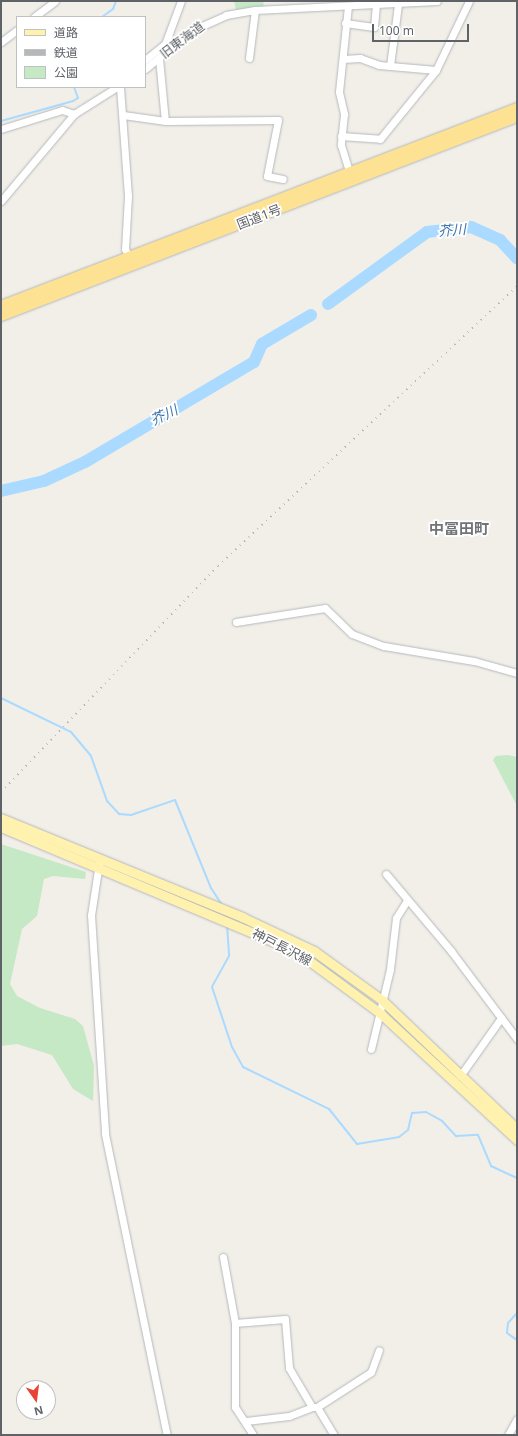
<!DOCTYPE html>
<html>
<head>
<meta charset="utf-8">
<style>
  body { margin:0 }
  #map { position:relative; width:518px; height:1436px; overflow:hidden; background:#f1efe8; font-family:"Noto Sans","Noto Sans JP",sans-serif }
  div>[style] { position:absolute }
  .green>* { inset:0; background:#c5e8c5 }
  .stream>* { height:2px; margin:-1px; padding:0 1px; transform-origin:1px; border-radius:1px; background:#aadaff }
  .river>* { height:12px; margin:-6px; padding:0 6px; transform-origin:6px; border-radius:6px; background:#aadaff }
  .roads { filter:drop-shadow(0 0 1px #b5b8bc) drop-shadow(0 0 1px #b5b8bc) }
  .minor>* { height:7px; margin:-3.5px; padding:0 3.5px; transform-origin:3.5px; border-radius:3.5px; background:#fff }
  .major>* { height:9px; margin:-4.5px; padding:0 4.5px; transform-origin:4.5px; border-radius:4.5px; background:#fff2af }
  .highway>* { height:10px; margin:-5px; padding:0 5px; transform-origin:5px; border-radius:5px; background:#fde293 }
  .rail>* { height:2px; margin-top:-1px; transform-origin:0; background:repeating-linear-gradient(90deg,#b6b7b8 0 1px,transparent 0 6px) }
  span { translate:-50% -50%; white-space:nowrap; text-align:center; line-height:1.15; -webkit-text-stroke:3.5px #fff; paint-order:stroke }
  .street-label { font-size:13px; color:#5f6368 }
  .water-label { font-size:14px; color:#4174aa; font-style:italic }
  .quarter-label { font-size:15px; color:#70757a; font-weight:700 }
  .frame { position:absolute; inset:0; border:2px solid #5f6368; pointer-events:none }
  .legend { position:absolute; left:16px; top:16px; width:130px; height:72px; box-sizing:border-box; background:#fff; border:1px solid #bfc1c3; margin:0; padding:5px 7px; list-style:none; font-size:12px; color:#5f6368 }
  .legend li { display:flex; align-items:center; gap:8px; height:20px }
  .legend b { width:20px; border:1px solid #bfc1c3 }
  .north { position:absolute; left:16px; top:1380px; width:40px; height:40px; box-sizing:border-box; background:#fff; border:1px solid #bfc1c3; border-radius:50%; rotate:166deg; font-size:11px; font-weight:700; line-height:16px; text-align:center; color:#5f6368 }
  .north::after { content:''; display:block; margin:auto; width:14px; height:18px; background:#ea4335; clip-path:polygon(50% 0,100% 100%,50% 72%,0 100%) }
  .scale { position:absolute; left:372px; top:24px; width:97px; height:18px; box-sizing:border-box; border:2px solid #5f6368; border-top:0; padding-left:5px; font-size:12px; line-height:14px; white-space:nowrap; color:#5f6368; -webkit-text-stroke:3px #fff; paint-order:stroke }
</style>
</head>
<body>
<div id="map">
  <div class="green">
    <div style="clip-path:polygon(234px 1px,263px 1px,264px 7px,236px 10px)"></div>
    <div style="clip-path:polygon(508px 755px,517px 757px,517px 806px,493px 760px,496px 756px)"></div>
    <div style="clip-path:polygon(1px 844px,86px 872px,85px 879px,53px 876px,44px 879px,37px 916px,22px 929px,10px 984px,17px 996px,40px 1008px,75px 1019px,83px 1026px,94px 1066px,93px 1101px,73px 1089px,52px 1055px,17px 1044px,1px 1046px)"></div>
  </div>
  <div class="stream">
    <div style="left:102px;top:17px;width:14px;rotate:-36deg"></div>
    <div style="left:113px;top:9px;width:9px;rotate:-69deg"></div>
    <div style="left:1px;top:121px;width:75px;rotate:-15.5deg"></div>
    <div style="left:73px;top:101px;width:6px;rotate:-31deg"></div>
    <div style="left:78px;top:98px;width:12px;rotate:-110deg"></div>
    <div style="left:1px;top:698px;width:78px;rotate:25.9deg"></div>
    <div style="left:71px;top:732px;width:31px;rotate:50deg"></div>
    <div style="left:91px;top:756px;width:48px;rotate:70.4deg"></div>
    <div style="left:107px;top:801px;width:18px;rotate:47deg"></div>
    <div style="left:119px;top:814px;width:12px;rotate:5deg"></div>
    <div style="left:131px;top:815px;width:46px;rotate:-18.8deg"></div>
    <div style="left:175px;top:800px;width:95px;rotate:67.8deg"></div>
    <div style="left:211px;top:888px;width:20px;rotate:57deg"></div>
    <div style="left:227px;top:925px;width:31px;rotate:86deg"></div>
    <div style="left:229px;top:956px;width:35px;rotate:119deg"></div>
    <div style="left:212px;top:987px;width:63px;rotate:71.6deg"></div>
    <div style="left:232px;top:1047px;width:23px;rotate:61deg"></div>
    <div style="left:243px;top:1067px;width:96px;rotate:26deg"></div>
    <div style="left:329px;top:1109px;width:45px;rotate:51.3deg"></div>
    <div style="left:357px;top:1144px;width:43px;rotate:-9.5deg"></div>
    <div style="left:399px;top:1137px;width:11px;rotate:-38deg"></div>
    <div style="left:408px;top:1130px;width:17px;rotate:-77deg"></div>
    <div style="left:412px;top:1113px;width:14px;rotate:-4deg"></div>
    <div style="left:426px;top:1112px;width:18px;rotate:29deg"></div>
    <div style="left:442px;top:1121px;width:21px;rotate:47deg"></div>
    <div style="left:456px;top:1136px;width:22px;rotate:-3deg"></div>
    <div style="left:478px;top:1135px;width:34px;rotate:67deg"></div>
    <div style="left:491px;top:1166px;width:29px;rotate:25deg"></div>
    <div style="left:517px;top:1313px;width:13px;rotate:132deg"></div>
    <div style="left:508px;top:1323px;width:10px;rotate:96deg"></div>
    <div style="left:507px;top:1333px;width:12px;rotate:35deg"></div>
  </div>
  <div class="river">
    <div style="left:328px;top:304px;width:122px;rotate:-36deg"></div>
    <div style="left:427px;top:232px;width:44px;rotate:-6.5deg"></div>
    <div style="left:471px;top:227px;width:32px;rotate:24deg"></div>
    <div style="left:500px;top:240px;width:25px;rotate:47deg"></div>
    <div style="left:1px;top:491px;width:44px;rotate:-13.1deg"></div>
    <div style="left:44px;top:481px;width:45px;rotate:-24.9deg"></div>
    <div style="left:85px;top:462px;width:196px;rotate:-30.6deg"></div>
    <div style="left:254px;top:362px;width:20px;rotate:-66deg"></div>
    <div style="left:262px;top:344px;width:57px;rotate:-30.6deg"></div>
  </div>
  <div class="roads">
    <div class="minor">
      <div style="left:348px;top:6px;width:86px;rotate:96deg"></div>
      <div style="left:339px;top:92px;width:23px;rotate:77deg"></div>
      <div style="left:344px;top:114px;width:31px;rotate:96deg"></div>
      <div style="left:341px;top:145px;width:27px;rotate:73deg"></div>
      <div style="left:34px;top:17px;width:26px;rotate:-37deg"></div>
      <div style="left:345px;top:23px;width:29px;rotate:8deg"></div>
      <div style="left:374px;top:27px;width:22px;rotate:-85deg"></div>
      <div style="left:1px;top:42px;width:20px;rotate:-37deg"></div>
      <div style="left:159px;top:58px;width:63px;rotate:84.6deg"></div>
      <div style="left:249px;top:58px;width:48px;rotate:-82.9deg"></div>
      <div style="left:343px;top:59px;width:17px;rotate:-3deg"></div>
      <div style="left:360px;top:58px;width:20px;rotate:20deg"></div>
      <div style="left:379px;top:65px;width:57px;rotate:5deg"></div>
      <div style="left:145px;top:60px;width:26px;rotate:-39deg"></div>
      <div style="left:165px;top:44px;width:46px;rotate:-69.6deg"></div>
      <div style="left:390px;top:66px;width:63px;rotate:-82.6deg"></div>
      <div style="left:145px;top:69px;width:62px;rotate:-39.1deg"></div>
      <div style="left:193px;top:30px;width:36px;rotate:-24deg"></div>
      <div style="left:226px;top:15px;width:29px;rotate:-10deg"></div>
      <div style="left:255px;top:10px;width:182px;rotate:-2.8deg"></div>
      <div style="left:120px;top:87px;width:109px;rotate:85.8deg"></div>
      <div style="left:128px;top:196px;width:53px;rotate:93.2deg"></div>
      <div style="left:125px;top:249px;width:9px;rotate:63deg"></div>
      <div style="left:123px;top:115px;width:43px;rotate:7.9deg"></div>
      <div style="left:166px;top:121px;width:112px;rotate:-0.5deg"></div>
      <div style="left:278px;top:120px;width:57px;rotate:101.1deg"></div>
      <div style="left:267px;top:176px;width:16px;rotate:11deg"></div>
      <div style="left:1px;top:129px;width:64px;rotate:-17.3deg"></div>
      <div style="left:62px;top:110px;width:13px;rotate:18deg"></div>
      <div style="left:341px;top:136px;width:39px;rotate:4deg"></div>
      <div style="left:380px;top:139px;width:89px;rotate:-50.9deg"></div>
      <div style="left:436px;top:70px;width:76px;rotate:-64.4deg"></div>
      <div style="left:1px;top:201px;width:114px;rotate:-50deg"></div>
      <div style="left:74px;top:114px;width:51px;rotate:-32.1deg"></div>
      <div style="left:236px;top:622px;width:90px;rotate:-8.9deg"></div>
      <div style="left:325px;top:608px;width:37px;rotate:44deg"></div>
      <div style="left:352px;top:634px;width:34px;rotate:21deg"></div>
      <div style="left:384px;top:646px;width:91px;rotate:9.5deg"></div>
      <div style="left:474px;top:661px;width:45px;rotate:15.6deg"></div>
      <div style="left:99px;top:863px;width:53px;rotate:98.7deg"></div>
      <div style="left:91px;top:915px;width:219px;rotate:86.3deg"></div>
      <div style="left:105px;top:1134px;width:307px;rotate:78.4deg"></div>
      <div style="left:386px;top:874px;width:101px;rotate:49.8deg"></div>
      <div style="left:451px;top:951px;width:110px;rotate:53.1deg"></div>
      <div style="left:371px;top:1049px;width:82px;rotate:-76.6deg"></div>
      <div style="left:390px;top:969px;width:51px;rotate:-83.3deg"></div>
      <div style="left:396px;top:918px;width:19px;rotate:-58deg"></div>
      <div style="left:460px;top:1076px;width:71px;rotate:-54.7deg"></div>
      <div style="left:223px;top:1257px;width:67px;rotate:79.7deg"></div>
      <div style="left:235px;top:1323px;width:84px;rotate:90deg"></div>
      <div style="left:235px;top:1407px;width:33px;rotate:57deg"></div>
      <div style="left:235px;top:1323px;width:50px;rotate:-4.6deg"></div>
      <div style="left:285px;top:1319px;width:49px;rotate:85.3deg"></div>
      <div style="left:289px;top:1368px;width:45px;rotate:59.5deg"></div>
      <div style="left:312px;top:1407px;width:5px"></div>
      <div style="left:317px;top:1407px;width:33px;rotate:59deg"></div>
      <div style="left:317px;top:1407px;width:64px;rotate:-32.9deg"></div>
      <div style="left:371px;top:1372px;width:23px;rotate:-70deg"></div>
      <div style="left:246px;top:1421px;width:43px;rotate:-6.6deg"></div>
      <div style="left:289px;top:1416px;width:25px;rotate:-21deg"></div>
      <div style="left:508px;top:1435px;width:18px;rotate:-61deg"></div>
    </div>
    <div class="major">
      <div style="left:1px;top:818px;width:261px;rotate:22.3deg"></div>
      <div style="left:242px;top:917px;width:80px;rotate:25.3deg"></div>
      <div style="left:314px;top:951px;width:84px;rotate:35.8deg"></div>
      <div style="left:382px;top:1000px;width:187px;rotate:43.7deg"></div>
      <div style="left:1px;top:827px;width:320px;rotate:22.8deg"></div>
      <div style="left:296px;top:951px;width:106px;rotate:36.5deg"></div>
      <div style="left:381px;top:1014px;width:185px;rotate:42.8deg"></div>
    </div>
    <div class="highway">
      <div style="left:1px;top:306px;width:553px;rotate:-20.99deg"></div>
      <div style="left:1px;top:316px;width:553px;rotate:-21.09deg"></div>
    </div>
  </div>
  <div class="rail">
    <div style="left:1px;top:792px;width:313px;rotate:-46.2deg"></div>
    <div style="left:218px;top:566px;width:410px;rotate:-43.1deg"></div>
  </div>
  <div class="street-label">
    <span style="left:182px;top:40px;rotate:-37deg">旧東海道</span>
    <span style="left:259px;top:217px;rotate:-21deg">国道1号</span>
    <span style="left:282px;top:947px;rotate:27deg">神戸長沢線</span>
  </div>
  <div class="water-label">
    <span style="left:452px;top:230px;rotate:-4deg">芥川</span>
    <span style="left:164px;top:415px;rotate:-26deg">芥川</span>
  </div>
  <div class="quarter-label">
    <span style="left:459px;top:529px">中冨田町</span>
  </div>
  <div class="frame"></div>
  <ul class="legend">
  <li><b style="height:5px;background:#fff2af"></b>道路</li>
  <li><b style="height:5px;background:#b6b7b8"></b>鉄道</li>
  <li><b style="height:11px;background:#c5e8c5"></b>公園</li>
  </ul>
  <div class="north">N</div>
  <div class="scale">100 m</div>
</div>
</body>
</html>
